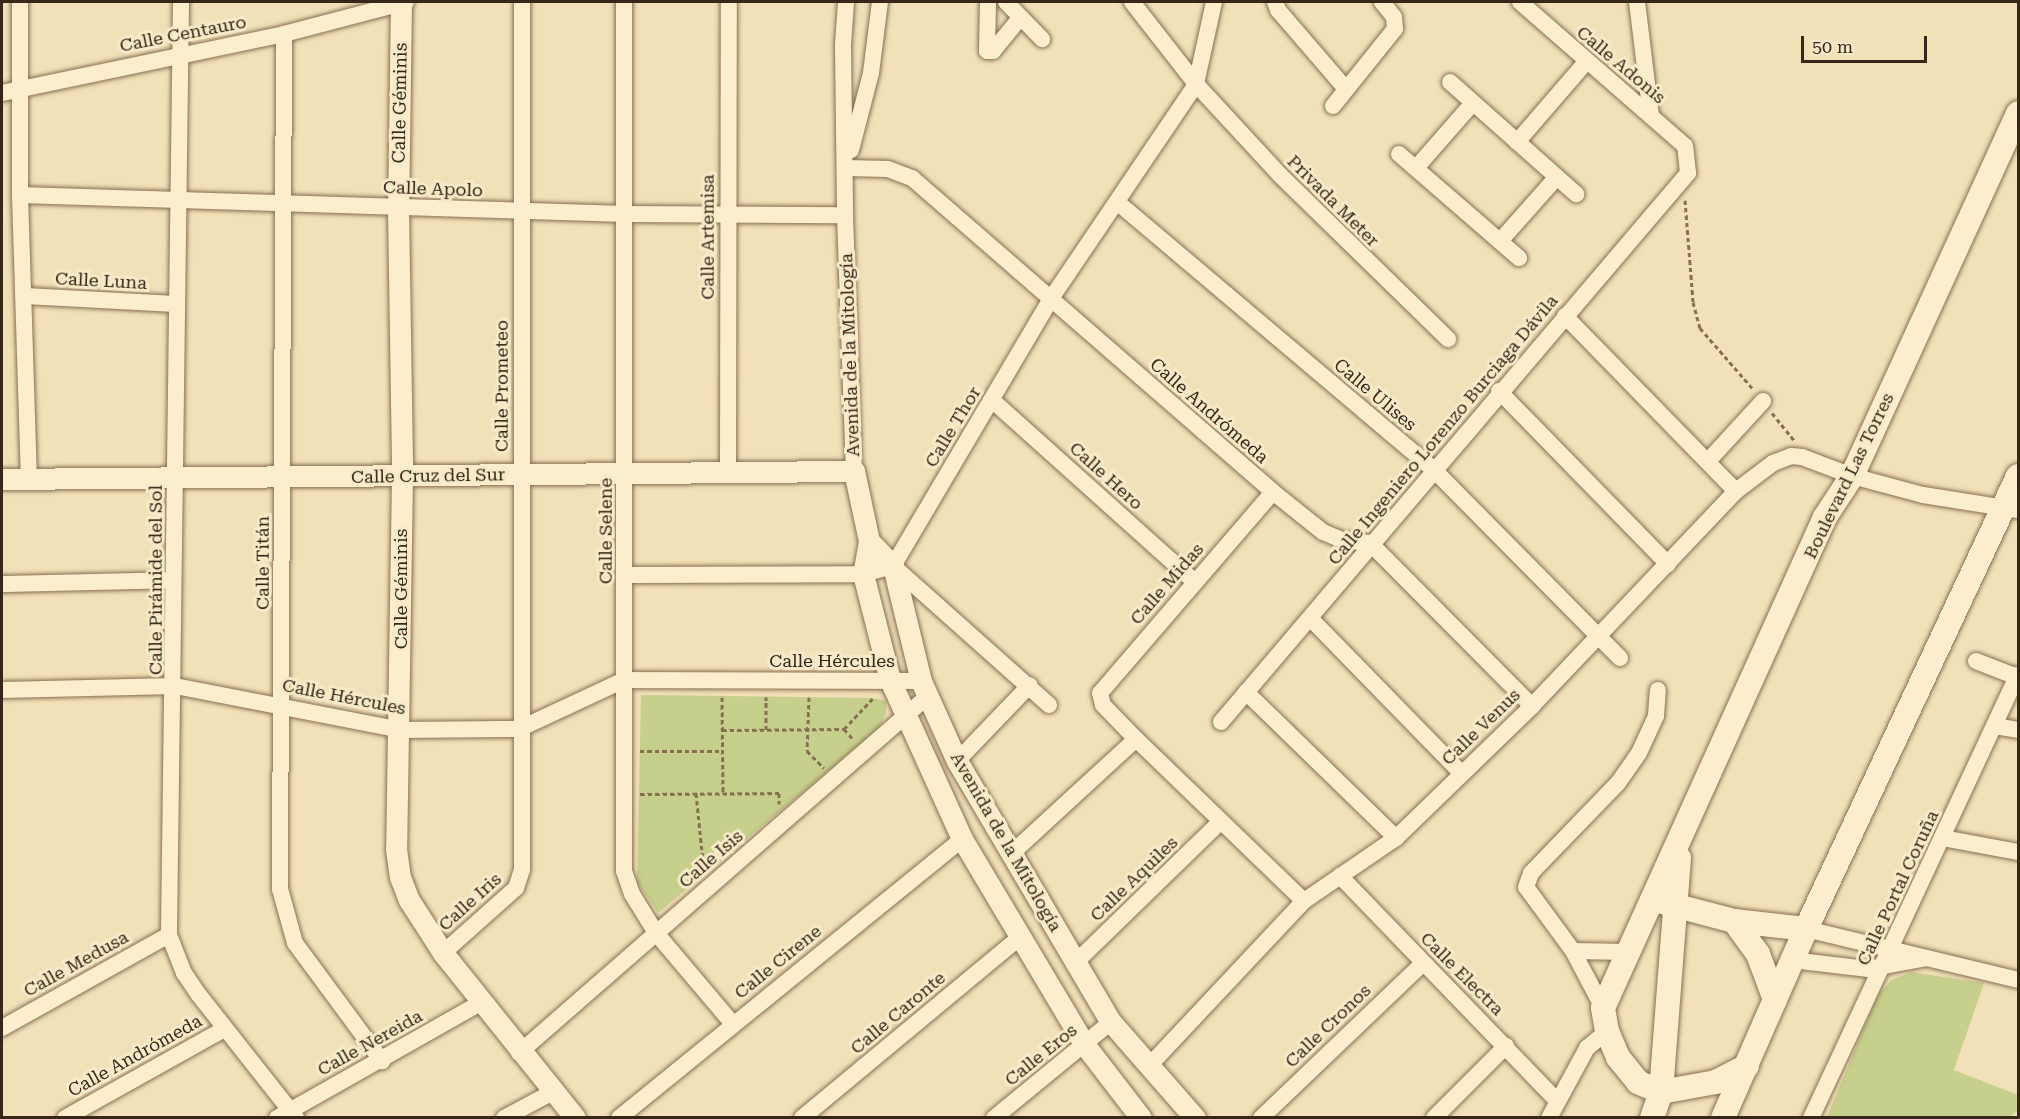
<!DOCTYPE html>
<html>
<head>
<meta charset="utf-8">
<style>
  body { margin:0 }
  #map { position:relative; width:2020px; height:1119px; overflow:hidden; background:#f1e0b8; font-family:"Roboto Serif",serif }
  div>[style] { position:absolute }
  .green>* { inset:0; background:#c7cf8c }
  .path>* { height:3px; margin-top:-1.5px; transform-origin:0; background:repeating-linear-gradient(90deg,#886f52 0 4.5px,transparent 0 7.5px) }
  .roads { filter:drop-shadow(0 0 2px #886f52) drop-shadow(0 0 2px #886f52) }
  .minor>* { height:16px; margin:-8px; padding:0 8px; transform-origin:8px; border-radius:8px; background:#fceecc }
  .tertiary>* { height:21px; margin:-10.5px; padding:0 10.5px; transform-origin:10.5px; border-radius:10.5px; background:#fceecc }
  .secondary>* { height:24px; margin:-12px; padding:0 12px; transform-origin:12px; border-radius:12px; background:#fceecc }
  span { translate:-50% -50%; white-space:nowrap; text-align:center; line-height:1.15; -webkit-text-stroke:6px #f8eac8; paint-order:stroke }
  .street-label { font-size:18px; color:#362719 }
  .frame { position:absolute; inset:0; border:3px solid #362719; pointer-events:none }
  .scale { position:absolute; left:1801px; top:36px; width:126px; height:27px; box-sizing:border-box; border:3px solid #362719; border-top:0; padding-left:8px; font-size:18px; line-height:21px; white-space:nowrap; color:#362719; -webkit-text-stroke:4px #f8eac8; paint-order:stroke }
</style>
</head>
<body>
<div id="map">
  <div class="green">
    <div style="clip-path:polygon(641px 695px,873px 698px,886px 701px,886px 713px,879px 728px,658px 913px,637px 882px)"></div>
    <div style="clip-path:polygon(1911px 972px,1984px 983px,1954px 1070px,2018px 1095px,2018px 1110px,2011px 1117px,1827px 1117px,1878px 994px,1892px 980px)"></div>
  </div>
  <div class="path">
    <div style="left:1685px;top:200px;width:102px;rotate:85.5deg"></div>
    <div style="left:1693px;top:302px;width:27px;rotate:75deg"></div>
    <div style="left:1700px;top:328px;width:81px;rotate:49deg"></div>
    <div style="left:1772px;top:413px;width:35px;rotate:51deg"></div>
    <div style="left:722px;top:697px;width:96px;rotate:89.4deg"></div>
    <div style="left:809px;top:697px;width:54px;rotate:92.1deg"></div>
    <div style="left:807px;top:751px;width:24px;rotate:45deg"></div>
    <div style="left:844px;top:729px;width:13px;rotate:48deg"></div>
    <div style="left:722px;top:730px;width:122px;rotate:-0.5deg"></div>
    <div style="left:844px;top:729px;width:44px;rotate:-46.8deg"></div>
    <div style="left:766px;top:730px;width:33px;rotate:-90deg"></div>
    <div style="left:640px;top:751px;width:82px"></div>
    <div style="left:696px;top:793px;width:79px;rotate:84.2deg"></div>
    <div style="left:640px;top:794px;width:139px;rotate:-0.4deg"></div>
    <div style="left:779px;top:793px;width:11px;rotate:90deg"></div>
  </div>
  <div class="roads">
    <div class="minor">
      <div style="left:20px;top:2px;width:193px;rotate:90deg"></div>
      <div style="left:20px;top:195px;width:283px;rotate:88.2deg"></div>
      <div style="left:181px;top:2px;width:933px;rotate:90.74deg"></div>
      <div style="left:169px;top:935px;width:41px;rotate:68.5deg"></div>
      <div style="left:184px;top:973px;width:27px;rotate:56deg"></div>
      <div style="left:199px;top:995px;width:157px;rotate:51.7deg"></div>
      <div style="left:624px;top:2px;width:869px;rotate:90deg"></div>
      <div style="left:624px;top:871px;width:24px;rotate:71deg"></div>
      <div style="left:632px;top:894px;width:46px;rotate:58.4deg"></div>
      <div style="left:656px;top:933px;width:119px;rotate:49.8deg"></div>
      <div style="left:846px;top:2px;width:43px;rotate:94deg"></div>
      <div style="left:843px;top:45px;width:170px;rotate:89.3deg"></div>
      <div style="left:845px;top:215px;width:256px;rotate:88deg"></div>
      <div style="left:988px;top:2px;width:49px;rotate:91.2deg"></div>
      <div style="left:987px;top:51px;width:6px"></div>
      <div style="left:993px;top:51px;width:43px;rotate:-50.7deg"></div>
      <div style="left:1006px;top:2px;width:52px;rotate:45.8deg"></div>
      <div style="left:1132px;top:2px;width:104px;rotate:52deg"></div>
      <div style="left:1196px;top:84px;width:124px;rotate:47.3deg"></div>
      <div style="left:1280px;top:175px;width:235px;rotate:44.3deg"></div>
      <div style="left:1275px;top:2px;width:9px;rotate:69deg"></div>
      <div style="left:1278px;top:10px;width:104px;rotate:49.3deg"></div>
      <div style="left:1637px;top:2px;width:115px;rotate:83deg"></div>
      <div style="left:284px;top:34px;width:855px;rotate:90.27deg"></div>
      <div style="left:280px;top:889px;width:56px;rotate:74.5deg"></div>
      <div style="left:295px;top:943px;width:147px;rotate:53.6deg"></div>
      <div style="left:1450px;top:82px;width:169px;rotate:41.6deg"></div>
      <div style="left:2px;top:93px;width:288px;rotate:-11.8deg"></div>
      <div style="left:284px;top:34px;width:126px;rotate:-14.7deg"></div>
      <div style="left:1333px;top:106px;width:99px;rotate:-51.2deg"></div>
      <div style="left:1395px;top:29px;width:12px;rotate:-95deg"></div>
      <div style="left:1394px;top:17px;width:19px;rotate:-129deg"></div>
      <div style="left:1517px;top:142px;width:106px;rotate:-49.2deg"></div>
      <div style="left:851px;top:150px;width:80px;rotate:-75.4deg"></div>
      <div style="left:871px;top:73px;width:72px;rotate:-82.8deg"></div>
      <div style="left:1399px;top:154px;width:159px;rotate:40.9deg"></div>
      <div style="left:846px;top:168px;width:42px;rotate:1.4deg"></div>
      <div style="left:888px;top:169px;width:26px;rotate:21deg"></div>
      <div style="left:912px;top:178px;width:478px;rotate:41deg"></div>
      <div style="left:1273px;top:492px;width:64px;rotate:38.7deg"></div>
      <div style="left:1323px;top:532px;width:21px;rotate:23deg"></div>
      <div style="left:1342px;top:540px;width:28px;rotate:6deg"></div>
      <div style="left:1370px;top:543px;width:230px;rotate:45.2deg"></div>
      <div style="left:1416px;top:168px;width:85px;rotate:-48.8deg"></div>
      <div style="left:20px;top:195px;width:606px;rotate:1.8deg"></div>
      <div style="left:626px;top:214px;width:219px;rotate:0.3deg"></div>
      <div style="left:1117px;top:202px;width:414px;rotate:40.2deg"></div>
      <div style="left:1433px;top:469px;width:266px;rotate:45.3deg"></div>
      <div style="left:1501px;top:240px;width:83px;rotate:-48.4deg"></div>
      <div style="left:24px;top:296px;width:153px;rotate:3deg"></div>
      <div style="left:1565px;top:316px;width:245px;rotate:45.7deg"></div>
      <div style="left:1499px;top:391px;width:242px;rotate:45.7deg"></div>
      <div style="left:992px;top:400px;width:273px;rotate:41.9deg"></div>
      <div style="left:1709px;top:460px;width:80px;rotate:-47.5deg"></div>
      <div style="left:728px;top:473px;width:471px;rotate:-89.9deg"></div>
      <div style="left:1273px;top:492px;width:265px;rotate:130.7deg"></div>
      <div style="left:1100px;top:693px;width:12px;rotate:76deg"></div>
      <div style="left:1103px;top:705px;width:47px;rotate:45.9deg"></div>
      <div style="left:1136px;top:739px;width:233px;rotate:44deg"></div>
      <div style="left:893px;top:566px;width:209px;rotate:41.7deg"></div>
      <div style="left:625px;top:575px;width:238px;rotate:-0.2deg"></div>
      <div style="left:863px;top:574px;width:31px;rotate:-15deg"></div>
      <div style="left:893px;top:566px;width:309px;rotate:-59.4deg"></div>
      <div style="left:1050px;top:300px;width:261px;rotate:-55.9deg"></div>
      <div style="left:1196px;top:84px;width:84px;rotate:-77.6deg"></div>
      <div style="left:2px;top:584px;width:171px;rotate:-1.3deg"></div>
      <div style="left:1310px;top:618px;width:216px;rotate:45.7deg"></div>
      <div style="left:1976px;top:661px;width:44px;rotate:21.3deg"></div>
      <div style="left:2px;top:690px;width:173px;rotate:-1.3deg"></div>
      <div style="left:175px;top:686px;width:230px;rotate:11deg"></div>
      <div style="left:401px;top:730px;width:118px;rotate:-0.5deg"></div>
      <div style="left:519px;top:729px;width:116px;rotate:-25deg"></div>
      <div style="left:624px;top:680px;width:297px;rotate:0.2deg"></div>
      <div style="left:1246px;top:692px;width:209px;rotate:44.2deg"></div>
      <div style="left:1221px;top:722px;width:721px;rotate:-49.61deg"></div>
      <div style="left:1688px;top:173px;width:27px;rotate:-96deg"></div>
      <div style="left:1685px;top:146px;width:219px;rotate:-138.9deg"></div>
      <div style="left:1995px;top:726px;width:23px;rotate:10deg"></div>
      <div style="left:957px;top:761px;width:105px;rotate:-46.2deg"></div>
      <div style="left:1943px;top:838px;width:76px;rotate:10.6deg"></div>
      <div style="left:1012px;top:853px;width:168px;rotate:-42.6deg"></div>
      <div style="left:1340px;top:876px;width:311px;rotate:46deg"></div>
      <div style="left:1806px;top:929px;width:218px;rotate:13.5deg"></div>
      <div style="left:1573px;top:951px;width:56px;rotate:1deg"></div>
      <div style="left:443px;top:953px;width:98px;rotate:-41.7deg"></div>
      <div style="left:516px;top:888px;width:20px;rotate:-72deg"></div>
      <div style="left:522px;top:869px;width:867px;rotate:-90deg"></div>
      <div style="left:1792px;top:960px;width:77px;rotate:6.8deg"></div>
      <div style="left:1868px;top:969px;width:59px;rotate:-10.7deg"></div>
      <div style="left:1075px;top:963px;width:202px;rotate:-44.2deg"></div>
      <div style="left:1603px;top:1008px;width:64px;rotate:-117.8deg"></div>
      <div style="left:1573px;top:951px;width:79px;rotate:-126.3deg"></div>
      <div style="left:1526px;top:887px;width:15px;rotate:-70deg"></div>
      <div style="left:1531px;top:873px;width:125px;rotate:-46deg"></div>
      <div style="left:1618px;top:783px;width:37px;rotate:-55deg"></div>
      <div style="left:1639px;top:753px;width:41px;rotate:-65.3deg"></div>
      <div style="left:1656px;top:716px;width:26px;rotate:-86deg"></div>
      <div style="left:2px;top:1028px;width:191px;rotate:-29.1deg"></div>
      <div style="left:519px;top:1053px;width:543px;rotate:-41.12deg"></div>
      <div style="left:1148px;top:1067px;width:228px;rotate:-46.8deg"></div>
      <div style="left:1304px;top:901px;width:112px;rotate:-34.4deg"></div>
      <div style="left:1396px;top:838px;width:190px;rotate:-44.1deg"></div>
      <div style="left:1532px;top:706px;width:296px;rotate:-46.5deg"></div>
      <div style="left:1736px;top:491px;width:46px;rotate:-37.1deg"></div>
      <div style="left:1773px;top:463px;width:19px;rotate:-21deg"></div>
      <div style="left:1791px;top:456px;width:11px;rotate:5deg"></div>
      <div style="left:1802px;top:457px;width:53px;rotate:20.8deg"></div>
      <div style="left:1852px;top:476px;width:73px;rotate:15deg"></div>
      <div style="left:1923px;top:495px;width:96px;rotate:9deg"></div>
      <div style="left:65px;top:1118px;width:182px;rotate:-29.2deg"></div>
      <div style="left:277px;top:1118px;width:236px;rotate:-29.5deg"></div>
      <div style="left:504px;top:1118px;width:55px;rotate:-28deg"></div>
      <div style="left:619px;top:1118px;width:442px;rotate:-39.1deg"></div>
      <div style="left:802px;top:1118px;width:282px;rotate:-39.7deg"></div>
      <div style="left:994px;top:1118px;width:151px;rotate:-39.4deg"></div>
      <div style="left:1261px;top:1118px;width:224px;rotate:-43.7deg"></div>
      <div style="left:1434px;top:1118px;width:102px;rotate:-45deg"></div>
      <div style="left:1549px;top:1118px;width:80px;rotate:-61.5deg"></div>
      <div style="left:1587px;top:1048px;width:26px;rotate:-40deg"></div>
      <div style="left:1811px;top:1118px;width:489px;rotate:-65deg"></div>
    </div>
    <div class="tertiary">
      <div style="left:401px;top:2px;width:206px;rotate:90.8deg"></div>
      <div style="left:398px;top:208px;width:269px;rotate:89.1deg"></div>
      <div style="left:402px;top:477px;width:372px;rotate:90.9deg"></div>
      <div style="left:396px;top:849px;width:28px;rotate:82deg"></div>
      <div style="left:400px;top:877px;width:25px;rotate:69deg"></div>
      <div style="left:409px;top:900px;width:63px;rotate:57.3deg"></div>
      <div style="left:443px;top:953px;width:211px;rotate:51.3deg"></div>
      <div style="left:2px;top:479px;width:852px;rotate:-0.54deg"></div>
      <div style="left:854px;top:471px;width:72px;rotate:77.9deg"></div>
      <div style="left:869px;top:541px;width:34px;rotate:100deg"></div>
      <div style="left:863px;top:574px;width:109px;rotate:75.7deg"></div>
      <div style="left:890px;top:680px;width:175px;rotate:65.6deg"></div>
      <div style="left:962px;top:839px;width:239px;rotate:59.2deg"></div>
      <div style="left:1084px;top:1044px;width:93px;rotate:52.4deg"></div>
      <div style="left:869px;top:541px;width:35px;rotate:46deg"></div>
      <div style="left:893px;top:566px;width:118px;rotate:76.3deg"></div>
      <div style="left:921px;top:681px;width:88px;rotate:65.8deg"></div>
      <div style="left:957px;top:761px;width:303px;rotate:59.5deg"></div>
      <div style="left:1111px;top:1022px;width:128px;rotate:48.8deg"></div>
    </div>
    <div class="secondary">
      <div style="left:1662px;top:902px;width:74px;rotate:14.8deg"></div>
      <div style="left:1734px;top:921px;width:72px;rotate:6.3deg"></div>
      <div style="left:1734px;top:921px;width:41px;rotate:54deg"></div>
      <div style="left:1758px;top:954px;width:49px;rotate:69.7deg"></div>
      <div style="left:1747px;top:1066px;width:35px;rotate:153deg"></div>
      <div style="left:1716px;top:1082px;width:56px;rotate:169.7deg"></div>
      <div style="left:1661px;top:1092px;width:25px;rotate:-157deg"></div>
      <div style="left:1638px;top:1082px;width:32px;rotate:-129deg"></div>
      <div style="left:1618px;top:1057px;width:28px;rotate:-113deg"></div>
      <div style="left:1607px;top:1031px;width:23px;rotate:-100deg"></div>
      <div style="left:1603px;top:1008px;width:539px;rotate:-65.67deg"></div>
      <div style="left:1825px;top:517px;width:49px;rotate:-56.6deg"></div>
      <div style="left:1852px;top:476px;width:399px;rotate:-65.4deg"></div>
      <div style="left:1652px;top:1118px;width:28px;rotate:-71deg"></div>
      <div style="left:1661px;top:1092px;width:235px;rotate:-85.6deg"></div>
      <div style="left:1723px;top:1118px;width:206px;rotate:-66.3deg"></div>
      <div style="left:1806px;top:929px;width:500px;rotate:-64.92deg"></div>
    </div>
  </div>
  <div class="street-label">
    <span style="left:183px;top:34px;rotate:-11deg">Calle Centauro</span>
    <span style="left:1621px;top:65px;rotate:40deg">Calle Adonis</span>
    <span style="left:400px;top:103px;rotate:-89deg">Calle Géminis</span>
    <span style="left:433px;top:189px;rotate:2deg">Calle Apolo</span>
    <span style="left:1333px;top:201px;rotate:45deg">Privada Meter</span>
    <span style="left:708px;top:237px;rotate:-90deg">Calle Artemisa</span>
    <span style="left:101px;top:281px;rotate:3deg">Calle Luna</span>
    <span style="left:850px;top:355px;rotate:-92deg">Avenida de la Mitología</span>
    <span style="left:502px;top:386px;rotate:-90deg">Calle Prometeo</span>
    <span style="left:1375px;top:395px;rotate:40deg">Calle Ulises</span>
    <span style="left:1209px;top:411px;rotate:41deg">Calle Andrómeda</span>
    <span style="left:953px;top:427px;rotate:-59deg">Calle Thor</span>
    <span style="left:1443px;top:430px;rotate:-50deg">Calle Ingeniero Lorenzo Burciaga Dávila</span>
    <span style="left:428px;top:476px;rotate:-1deg">Calle Cruz del Sur</span>
    <span style="left:1106px;top:476px;rotate:42deg">Calle Hero</span>
    <span style="left:1849px;top:476px;rotate:-64deg">Boulevard Las Torres</span>
    <span style="left:606px;top:531px;rotate:-90deg">Calle Selene</span>
    <span style="left:263px;top:563px;rotate:-90deg">Calle Titán</span>
    <span style="left:156px;top:580px;rotate:-90deg">Calle Pirámide del Sol</span>
    <span style="left:1167px;top:584px;rotate:-49deg">Calle Midas</span>
    <span style="left:401px;top:589px;rotate:-90deg">Calle Géminis</span>
    <span style="left:832px;top:661px">Calle Hércules</span>
    <span style="left:344px;top:697px;rotate:11deg">Calle Hércules</span>
    <span style="left:1481px;top:727px;rotate:-44deg">Calle Venus</span>
    <span style="left:1006px;top:842px;rotate:60deg">Avenida de la Mitología</span>
    <span style="left:711px;top:859px;rotate:-41deg">Calle Isis</span>
    <span style="left:1134px;top:879px;rotate:-44deg">Calle Aquiles</span>
    <span style="left:1898px;top:888px;rotate:-65deg">Calle Portal Coruña</span>
    <span style="left:470px;top:902px;rotate:-42deg">Calle Iris</span>
    <span style="left:778px;top:962px;rotate:-39deg">Calle Cirene</span>
    <span style="left:76px;top:964px;rotate:-29deg">Calle Medusa</span>
    <span style="left:1462px;top:974px;rotate:45deg">Calle Electra</span>
    <span style="left:898px;top:1013px;rotate:-40deg">Calle Caronte</span>
    <span style="left:1328px;top:1026px;rotate:-44deg">Calle Cronos</span>
    <span style="left:370px;top:1043px;rotate:-29deg">Calle Nereida</span>
    <span style="left:1041px;top:1055px;rotate:-39deg">Calle Eros</span>
    <span style="left:135px;top:1056px;rotate:-29deg">Calle Andrómeda</span>
  </div>
  <div class="frame"></div>
  <div class="scale">50 m</div>
</div>
</body>
</html>
